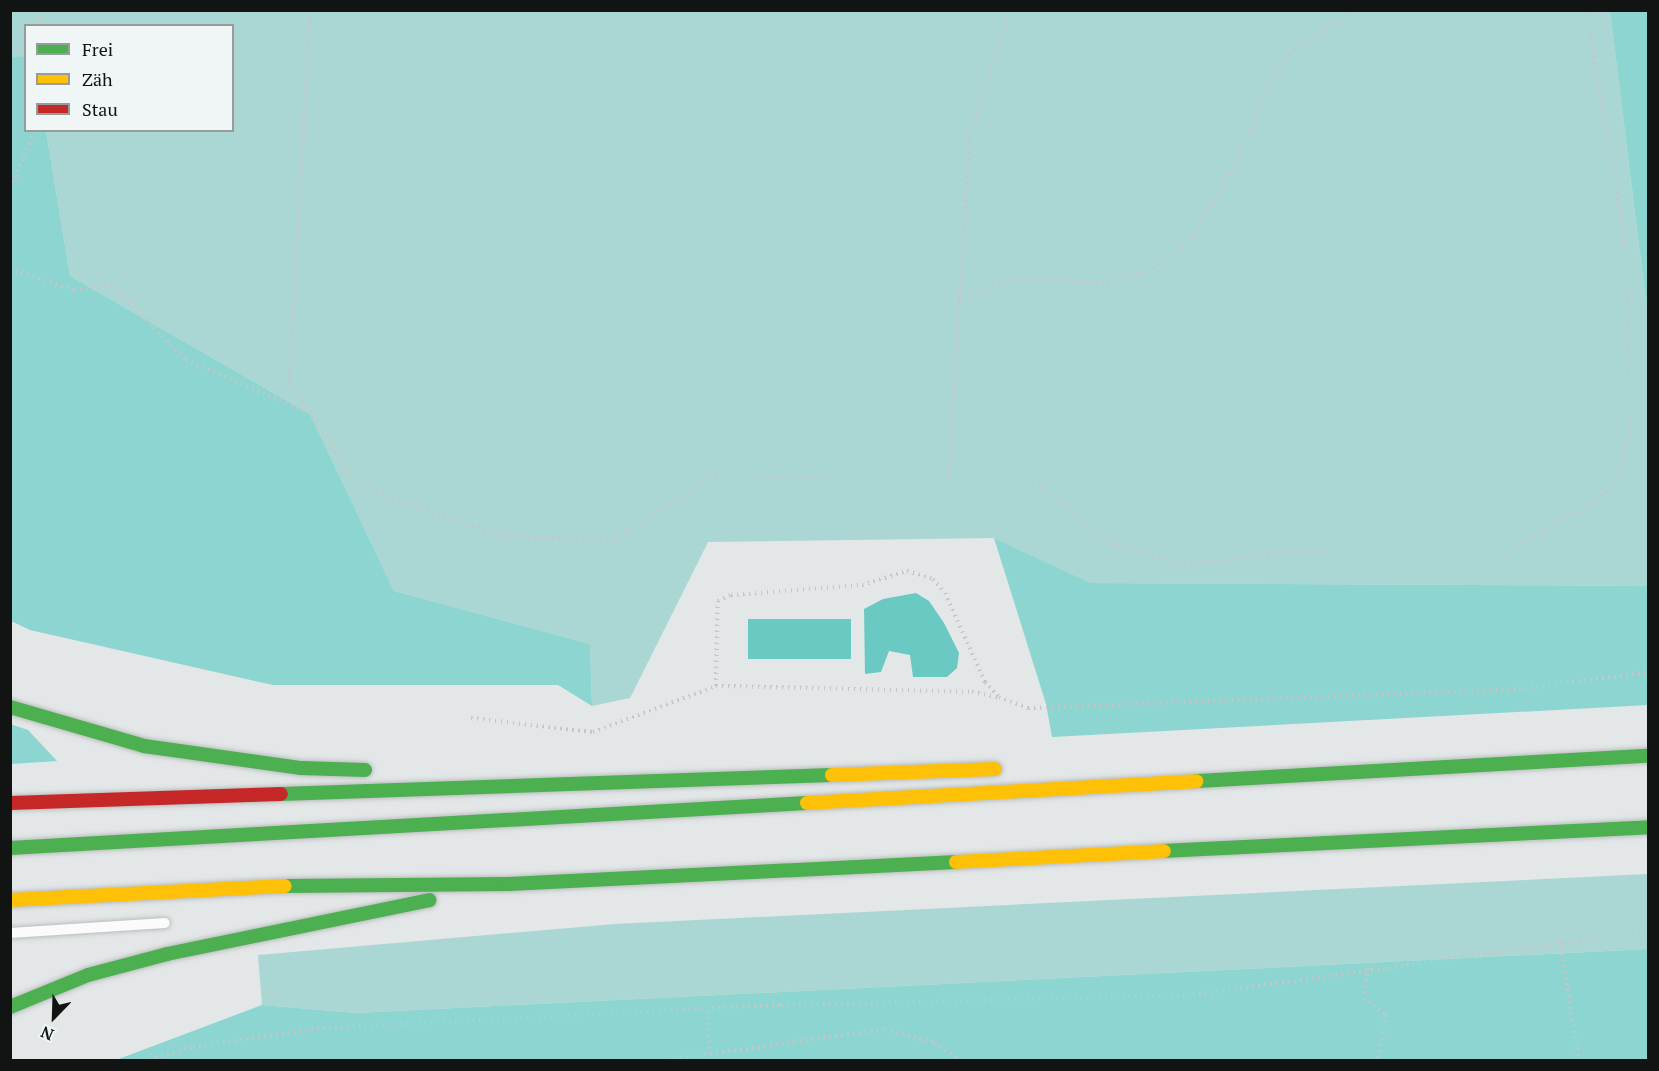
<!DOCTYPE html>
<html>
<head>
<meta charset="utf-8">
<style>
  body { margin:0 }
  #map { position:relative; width:1659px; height:1071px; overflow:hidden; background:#e3e7e7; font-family:"PT Serif",serif }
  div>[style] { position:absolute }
  .green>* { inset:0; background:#aad7d3 }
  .forest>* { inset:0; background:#8cd5d0 }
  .water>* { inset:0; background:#6bc9c3; transform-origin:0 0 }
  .path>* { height:4px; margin-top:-2px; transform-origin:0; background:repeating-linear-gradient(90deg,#c5c6c6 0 1.5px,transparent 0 6px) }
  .roads { filter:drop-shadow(0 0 2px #bbbebe) drop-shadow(0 0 2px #bbbebe) }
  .lane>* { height:10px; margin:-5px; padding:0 5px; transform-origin:5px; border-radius:5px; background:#fbfbfb }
  .fast>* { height:14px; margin:-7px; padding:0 7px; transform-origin:7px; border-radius:7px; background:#4caf50 }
  .slow>* { height:14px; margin:-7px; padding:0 7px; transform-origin:7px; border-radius:7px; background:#ffc107 }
  .jam>* { height:14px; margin:-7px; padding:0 7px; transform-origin:7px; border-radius:7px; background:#c62828 }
  span { translate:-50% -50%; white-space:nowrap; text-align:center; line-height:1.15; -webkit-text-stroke:6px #eff6f5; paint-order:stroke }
  .frame { position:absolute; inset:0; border:12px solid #111413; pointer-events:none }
  .legend { position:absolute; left:24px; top:24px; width:210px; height:108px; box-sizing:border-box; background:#eff6f5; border:2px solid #969c9b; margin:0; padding:8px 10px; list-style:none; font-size:18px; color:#111413 }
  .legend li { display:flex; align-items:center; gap:12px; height:30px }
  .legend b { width:30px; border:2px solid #969c9b }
  .north { position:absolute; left:24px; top:987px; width:60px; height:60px; -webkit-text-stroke:4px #eff6f5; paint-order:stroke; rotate:203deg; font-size:16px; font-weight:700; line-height:24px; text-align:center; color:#111413 }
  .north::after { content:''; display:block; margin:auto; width:21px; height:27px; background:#111413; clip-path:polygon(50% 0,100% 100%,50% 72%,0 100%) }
</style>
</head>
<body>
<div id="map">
  <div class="green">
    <div style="clip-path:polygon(10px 11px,1610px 11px,1648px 317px,1648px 586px,1091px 583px,994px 538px,708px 542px,630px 698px,592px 706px,590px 644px,394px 591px,310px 414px,70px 276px,46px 131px,232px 130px,232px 26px,26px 26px,25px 56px,11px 57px)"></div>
    <div style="clip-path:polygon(1648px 874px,1648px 949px,356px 1013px,262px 1005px,258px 955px,615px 924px)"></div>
  </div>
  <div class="forest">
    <div style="clip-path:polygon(1610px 11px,1648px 11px,1648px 317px)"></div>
    <div style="clip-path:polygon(25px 56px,26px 130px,46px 131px,70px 276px,310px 414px,394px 591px,590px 644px,592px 706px,558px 685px,273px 685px,30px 630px,11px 621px,10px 57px)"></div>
    <div style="clip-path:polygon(994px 538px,1091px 583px,1648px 586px,1648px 705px,1052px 737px,1046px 704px)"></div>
    <div style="clip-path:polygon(10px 724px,28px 730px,57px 761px,11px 764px)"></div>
    <div style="clip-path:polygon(1648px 949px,1648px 1060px,116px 1060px,262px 1005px,356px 1013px)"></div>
  </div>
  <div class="water">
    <div style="clip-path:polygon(916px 593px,929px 601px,944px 623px,959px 653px,957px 668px,947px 677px,913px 677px,910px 655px,889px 651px,881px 672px,865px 674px,864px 609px,883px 599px)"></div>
    <div style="left:748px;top:619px;width:103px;height:40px"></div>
  </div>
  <div class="path">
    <div style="left:39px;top:10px;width:16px;rotate:76deg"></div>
    <div style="left:310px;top:10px;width:373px;rotate:93.2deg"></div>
    <div style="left:289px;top:382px;width:125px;rotate:56.1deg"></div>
    <div style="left:359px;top:486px;width:154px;rotate:19.4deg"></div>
    <div style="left:504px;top:537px;width:110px;rotate:1.6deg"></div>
    <div style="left:614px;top:540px;width:113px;rotate:-33.1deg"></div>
    <div style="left:709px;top:478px;width:331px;rotate:1.2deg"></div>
    <div style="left:1040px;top:485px;width:92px;rotate:38.9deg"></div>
    <div style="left:1112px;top:543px;width:75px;rotate:17deg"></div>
    <div style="left:1184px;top:565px;width:130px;rotate:-7.1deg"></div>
    <div style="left:1313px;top:549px;width:201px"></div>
    <div style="left:1514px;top:549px;width:117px;rotate:-31.4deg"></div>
    <div style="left:1614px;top:488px;width:54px;rotate:-73.9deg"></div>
    <div style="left:1629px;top:436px;width:189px;rotate:-90.9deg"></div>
    <div style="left:1626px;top:247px;width:240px;rotate:-99.6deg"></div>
    <div style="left:10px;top:188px;width:63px;rotate:-66.7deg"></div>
    <div style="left:10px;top:269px;width:67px;rotate:18.2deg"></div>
    <div style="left:74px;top:290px;width:38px;rotate:-7deg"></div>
    <div style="left:112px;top:285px;width:105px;rotate:45.4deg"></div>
    <div style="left:186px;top:360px;width:134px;rotate:23.3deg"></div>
    <div style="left:959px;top:300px;width:63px;rotate:-19.6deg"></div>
    <div style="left:1018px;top:279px;width:89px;rotate:2.6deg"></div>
    <div style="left:1107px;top:283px;width:49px;rotate:-16.6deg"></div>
    <div style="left:1154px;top:269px;width:50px;rotate:-40.1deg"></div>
    <div style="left:1192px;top:237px;width:81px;rotate:-58.7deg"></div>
    <div style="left:1234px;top:168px;width:90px;rotate:-67.1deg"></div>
    <div style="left:1269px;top:85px;width:37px;rotate:-56deg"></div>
    <div style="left:1290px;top:54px;width:78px;rotate:-34.1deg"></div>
    <div style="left:948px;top:483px;width:346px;rotate:-86.4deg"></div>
    <div style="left:970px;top:138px;width:134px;rotate:-73.1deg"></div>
    <div style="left:716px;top:686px;width:256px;rotate:1.3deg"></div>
    <div style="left:972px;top:692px;width:26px;rotate:11deg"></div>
    <div style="left:471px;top:718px;width:123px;rotate:6.5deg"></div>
    <div style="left:593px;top:732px;width:131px;rotate:-20.5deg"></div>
    <div style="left:716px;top:686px;width:85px;rotate:-88.7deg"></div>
    <div style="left:718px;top:601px;width:14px;rotate:-25deg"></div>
    <div style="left:731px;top:595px;width:131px;rotate:-4.4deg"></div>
    <div style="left:862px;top:585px;width:47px;rotate:-17.3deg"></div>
    <div style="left:907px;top:571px;width:27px;rotate:17deg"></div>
    <div style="left:933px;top:579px;width:18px;rotate:49deg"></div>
    <div style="left:945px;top:593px;width:98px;rotate:65.8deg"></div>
    <div style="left:985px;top:682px;width:21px;rotate:47deg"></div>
    <div style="left:999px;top:697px;width:31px;rotate:21deg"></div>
    <div style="left:1028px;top:708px;width:491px;rotate:-2.2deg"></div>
    <div style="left:1519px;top:689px;width:130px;rotate:-7.5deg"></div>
    <div style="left:1560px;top:942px;width:120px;rotate:80.9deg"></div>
    <div style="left:1368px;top:968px;width:30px;rotate:98deg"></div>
    <div style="left:1364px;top:998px;width:28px;rotate:38deg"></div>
    <div style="left:1386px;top:1015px;width:46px;rotate:100.1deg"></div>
    <div style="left:708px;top:1011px;width:46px;rotate:87.5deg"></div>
    <div style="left:150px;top:1060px;width:45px;rotate:-16.8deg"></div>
    <div style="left:193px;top:1047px;width:131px;rotate:-8.3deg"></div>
    <div style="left:323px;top:1028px;width:459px;rotate:-2.9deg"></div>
    <div style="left:781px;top:1005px;width:412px;rotate:-1.4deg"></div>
    <div style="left:1193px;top:995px;width:459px;rotate:-8deg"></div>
    <div style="left:669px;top:1060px;width:218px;rotate:-8.2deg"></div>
    <div style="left:885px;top:1029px;width:52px;rotate:15.6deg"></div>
    <div style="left:935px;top:1043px;width:29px;rotate:35deg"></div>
  </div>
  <div class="roads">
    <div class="lane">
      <div style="left:10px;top:933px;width:155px;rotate:-3.7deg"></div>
    </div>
    <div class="fast">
      <div style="left:10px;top:707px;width:140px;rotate:16.2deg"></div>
      <div style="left:144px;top:746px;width:159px;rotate:8deg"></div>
      <div style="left:301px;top:768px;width:64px;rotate:1.8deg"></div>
      <div style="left:1196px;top:781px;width:453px;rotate:-3.2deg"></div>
      <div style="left:281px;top:794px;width:551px;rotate:-1.97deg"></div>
      <div style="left:10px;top:848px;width:798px;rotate:-3.23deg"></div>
      <div style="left:1164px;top:851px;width:485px;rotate:-2.8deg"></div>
      <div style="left:285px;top:886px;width:224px;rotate:-0.5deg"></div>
      <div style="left:509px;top:884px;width:448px;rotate:-2.8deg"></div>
      <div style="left:10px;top:1007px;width:84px;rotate:-22.3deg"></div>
      <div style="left:88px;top:975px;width:82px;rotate:-14.9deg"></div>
      <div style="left:167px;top:954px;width:268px;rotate:-11.6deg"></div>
    </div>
    <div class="slow">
      <div style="left:832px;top:775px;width:163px;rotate:-2.1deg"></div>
      <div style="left:807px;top:803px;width:390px;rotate:-3.2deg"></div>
      <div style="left:956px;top:862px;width:208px;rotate:-3deg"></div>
      <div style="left:10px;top:900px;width:275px;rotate:-2.9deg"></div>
    </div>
    <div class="jam">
      <div style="left:10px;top:803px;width:271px;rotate:-1.9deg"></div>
    </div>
  </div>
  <div class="frame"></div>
  <ul class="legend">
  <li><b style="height:8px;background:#4caf50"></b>Frei</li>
  <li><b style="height:8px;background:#ffc107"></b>Zäh</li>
  <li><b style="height:8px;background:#c62828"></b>Stau</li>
  </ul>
  <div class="north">N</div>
</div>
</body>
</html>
